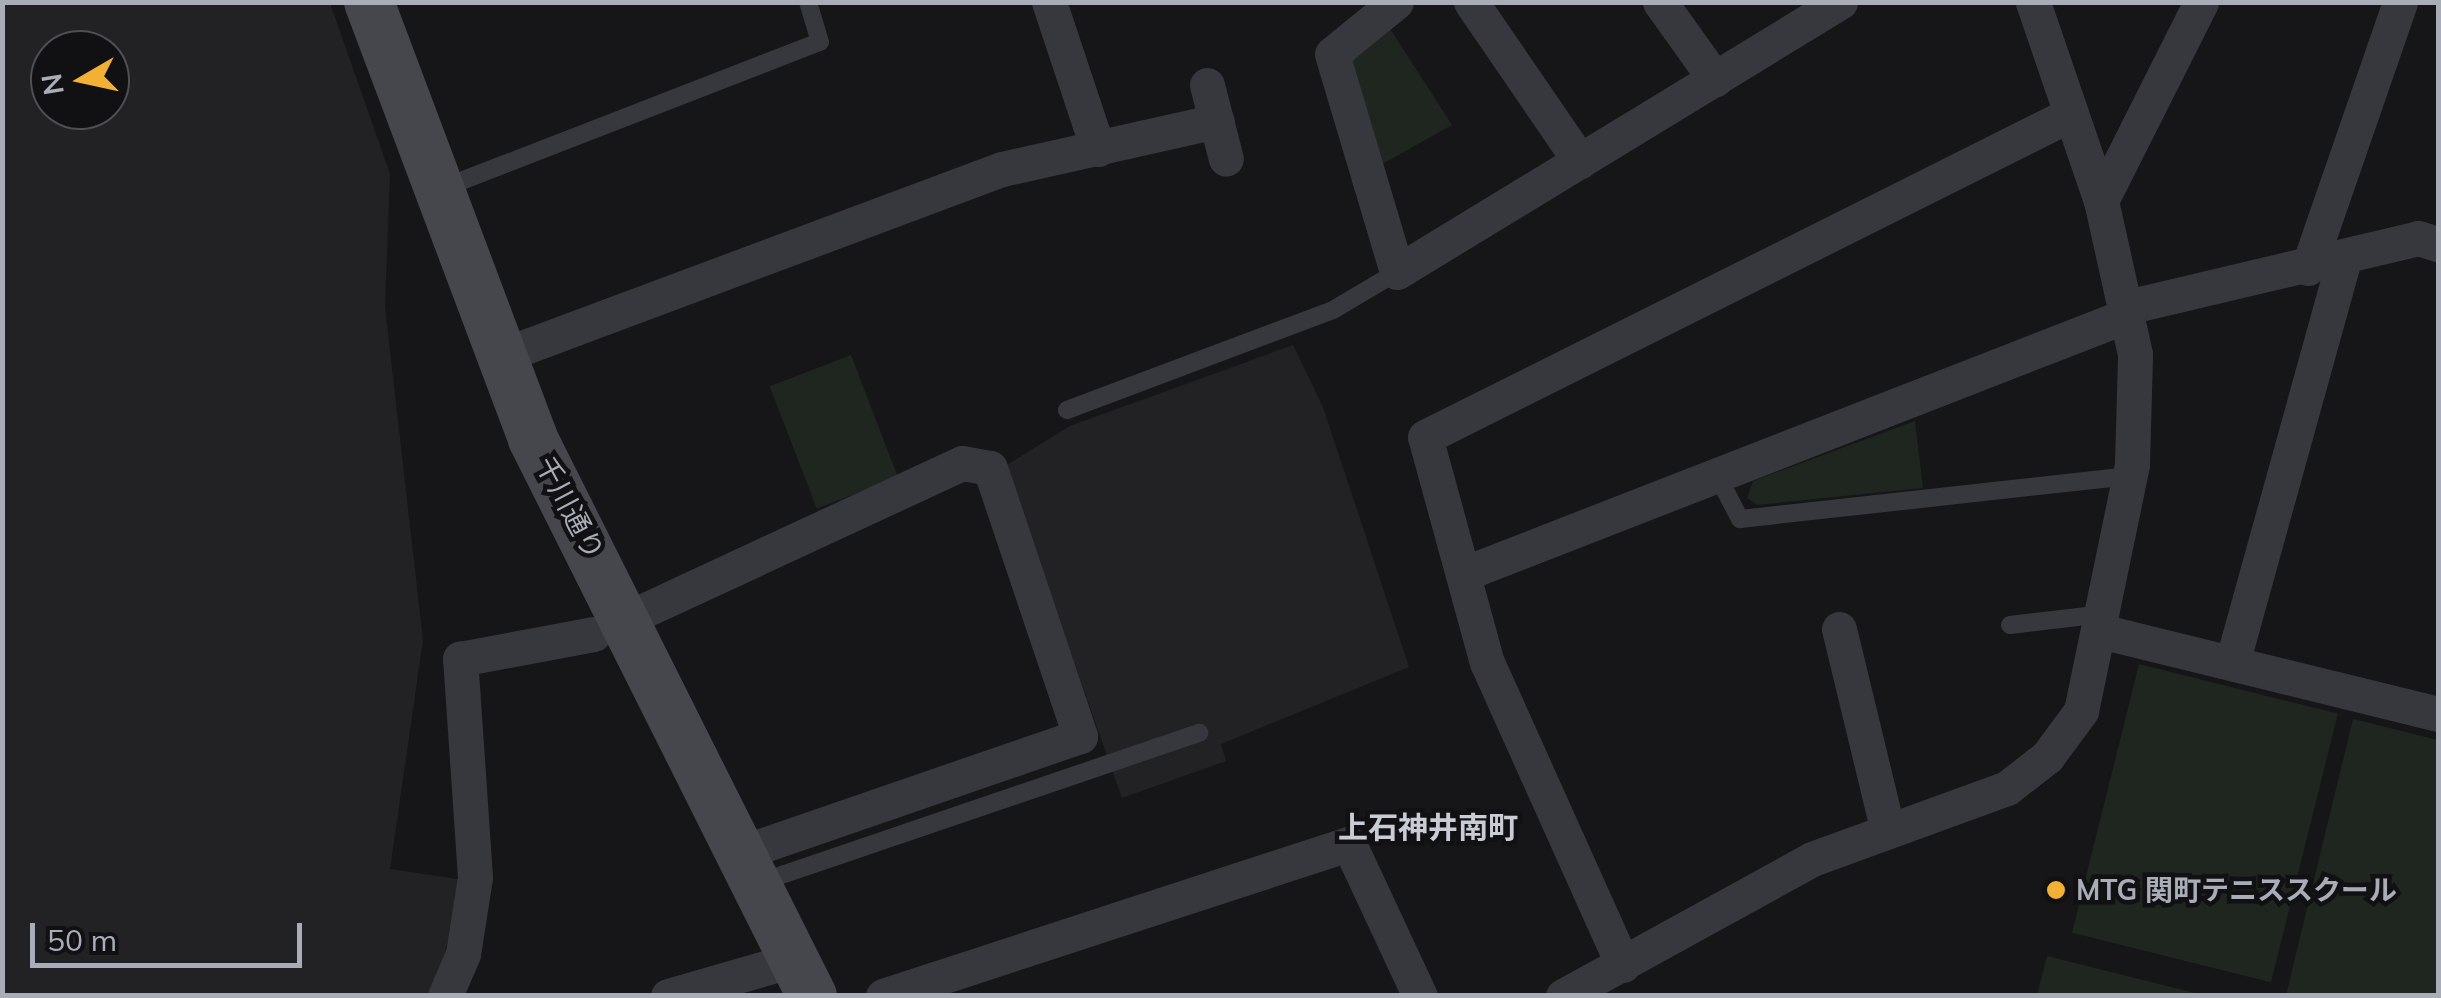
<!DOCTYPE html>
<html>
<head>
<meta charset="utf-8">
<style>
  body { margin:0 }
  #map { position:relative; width:2441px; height:998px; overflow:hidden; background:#161618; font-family:Mulish,"Noto Sans JP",sans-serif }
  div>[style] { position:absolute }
  .built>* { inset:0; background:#222225 }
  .green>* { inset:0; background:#1e261f; transform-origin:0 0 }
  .service>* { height:18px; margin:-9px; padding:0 9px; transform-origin:9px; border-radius:9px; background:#37383d }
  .minor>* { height:35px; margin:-17.5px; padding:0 17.5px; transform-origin:17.5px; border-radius:17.5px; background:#37383d }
  .secondary>* { height:50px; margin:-25px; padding:0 25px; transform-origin:25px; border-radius:25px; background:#45474d }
  .dots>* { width:28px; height:28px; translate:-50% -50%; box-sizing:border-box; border:5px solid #111113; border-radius:50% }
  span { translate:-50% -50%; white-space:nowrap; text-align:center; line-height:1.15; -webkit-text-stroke:9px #111113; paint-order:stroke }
  .street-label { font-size:28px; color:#a8adb8 }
  .poi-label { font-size:28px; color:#a8adb8; font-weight:700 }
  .left { translate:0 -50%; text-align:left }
  .neighbourhood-label { font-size:30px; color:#c9ccd4; font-weight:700 }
  .frame { position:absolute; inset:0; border:5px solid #a8adb8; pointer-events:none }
  .north { position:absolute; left:30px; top:30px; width:100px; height:100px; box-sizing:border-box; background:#111113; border:2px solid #4d4f55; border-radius:50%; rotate:261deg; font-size:28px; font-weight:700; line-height:40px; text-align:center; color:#a8adb8 }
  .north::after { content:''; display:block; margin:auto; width:35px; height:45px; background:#f2b134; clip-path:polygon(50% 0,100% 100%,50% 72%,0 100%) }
  .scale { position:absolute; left:30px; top:923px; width:272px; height:45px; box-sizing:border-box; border:5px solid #a8adb8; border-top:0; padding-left:12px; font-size:30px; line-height:35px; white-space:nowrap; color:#a8adb8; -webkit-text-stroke:8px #111113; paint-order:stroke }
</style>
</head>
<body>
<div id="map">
  <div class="built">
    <div style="clip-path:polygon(evenodd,2px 3px,330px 3px,390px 174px,385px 307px,423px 640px,390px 869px,464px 880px,434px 995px,3px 995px,2px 3px,50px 50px,110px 50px,110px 110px,50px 110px,50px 50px)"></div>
    <div style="clip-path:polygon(1293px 345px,1323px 407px,1409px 667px,1221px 744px,1226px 761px,1122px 798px,1005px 466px,1070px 426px)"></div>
  </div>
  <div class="green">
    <div style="clip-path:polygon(1387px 24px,1452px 125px,1377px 167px,1342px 57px)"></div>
    <div style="left:851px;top:355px;width:131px;height:87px;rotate:69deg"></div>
    <div style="clip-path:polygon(1915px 421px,1923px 488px,1757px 505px,1747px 498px,1753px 481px)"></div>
    <div style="left:2139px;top:664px;width:205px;height:277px;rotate:14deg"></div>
    <div style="clip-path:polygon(2353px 719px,2438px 740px,2438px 995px,2286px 995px)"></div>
    <div style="clip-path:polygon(2047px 956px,2203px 995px,2037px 995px)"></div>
  </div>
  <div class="service">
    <div style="left:443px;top:188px;width:404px;rotate:-21.2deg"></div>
    <div style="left:820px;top:42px;width:42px;rotate:-106.7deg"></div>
    <div style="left:1067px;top:410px;width:284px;rotate:-20.6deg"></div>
    <div style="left:1333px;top:310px;width:74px;rotate:-30.7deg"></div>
    <div style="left:1717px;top:475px;width:50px;rotate:62.4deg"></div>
    <div style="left:1740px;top:519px;width:392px;rotate:-6.3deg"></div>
    <div style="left:2010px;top:625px;width:95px;rotate:-6.7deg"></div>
    <div style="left:761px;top:882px;width:463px;rotate:-18.8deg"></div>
  </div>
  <div class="minor">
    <div style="left:1049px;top:2px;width:155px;rotate:71.6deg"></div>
    <div style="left:1396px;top:2px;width:82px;rotate:140.9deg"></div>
    <div style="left:1332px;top:54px;width:227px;rotate:73.4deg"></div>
    <div style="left:1397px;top:272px;width:519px;rotate:-31.36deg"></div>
    <div style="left:1471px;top:2px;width:193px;rotate:55.6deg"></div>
    <div style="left:1660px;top:2px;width:95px;rotate:54.5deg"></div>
    <div style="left:1207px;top:85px;width:76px;rotate:75.6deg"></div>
    <div style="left:2101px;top:201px;width:223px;rotate:-63.3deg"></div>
    <div style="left:2308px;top:268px;width:281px;rotate:-70.9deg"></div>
    <div style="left:2127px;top:307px;width:299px;rotate:-13.3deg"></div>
    <div style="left:2418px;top:238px;width:21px;rotate:17deg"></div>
    <div style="left:498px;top:357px;width:538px;rotate:-20.46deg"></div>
    <div style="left:1002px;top:169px;width:220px;rotate:-12.6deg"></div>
    <div style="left:1463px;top:574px;width:714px;rotate:-21.28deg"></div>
    <div style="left:628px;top:618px;width:368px;rotate:-24.9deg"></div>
    <div style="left:962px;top:463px;width:28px;rotate:10deg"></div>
    <div style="left:990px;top:468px;width:283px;rotate:71.4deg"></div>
    <div style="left:1080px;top:736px;width:363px;rotate:161deg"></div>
    <div style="left:1839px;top:629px;width:205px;rotate:76.4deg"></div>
    <div style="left:2100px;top:631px;width:348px;rotate:13.8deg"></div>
    <div style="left:2232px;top:663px;width:420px;rotate:-74.5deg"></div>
    <div style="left:1623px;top:965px;width:331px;rotate:-114.2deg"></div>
    <div style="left:1487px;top:663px;width:234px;rotate:-105.3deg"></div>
    <div style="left:1425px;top:437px;width:722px;rotate:-26.57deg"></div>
    <div style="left:445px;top:996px;width:46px;rotate:-66.8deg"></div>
    <div style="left:463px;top:954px;width:78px;rotate:-81.1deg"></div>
    <div style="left:475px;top:877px;width:219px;rotate:-93.9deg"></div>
    <div style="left:460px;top:659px;width:136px;rotate:-10.6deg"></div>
    <div style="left:668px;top:996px;width:130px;rotate:-16.1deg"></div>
    <div style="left:883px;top:996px;width:490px;rotate:-18.1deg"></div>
    <div style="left:1349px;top:844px;width:168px;rotate:65deg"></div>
    <div style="left:1563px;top:996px;width:284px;rotate:-28.8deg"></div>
    <div style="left:1812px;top:859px;width:208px;rotate:-20deg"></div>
    <div style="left:2007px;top:788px;width:51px;rotate:-37.8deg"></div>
    <div style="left:2047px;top:757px;width:57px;rotate:-53.5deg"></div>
    <div style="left:2081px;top:711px;width:252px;rotate:-78.3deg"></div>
    <div style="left:2132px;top:464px;width:110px;rotate:-88.4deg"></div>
    <div style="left:2135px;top:354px;width:157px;rotate:-102.5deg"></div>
    <div style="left:2101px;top:201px;width:210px;rotate:-108.9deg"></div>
  </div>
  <div class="secondary">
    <div style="left:369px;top:2px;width:467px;rotate:69.4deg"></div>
    <div style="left:533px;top:439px;width:623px;rotate:63.39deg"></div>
  </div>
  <div class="dots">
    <div style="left:2056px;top:890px;background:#f2b134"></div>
  </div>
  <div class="street-label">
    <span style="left:570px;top:508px;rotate:62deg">千川通り</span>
  </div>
  <div class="poi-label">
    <span class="left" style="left:2076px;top:890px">MTG 関町テニススクール</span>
  </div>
  <div class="neighbourhood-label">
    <span style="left:1428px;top:827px">上石神井南町</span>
  </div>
  <div class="frame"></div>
  <div class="north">N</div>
  <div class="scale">50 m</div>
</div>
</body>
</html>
